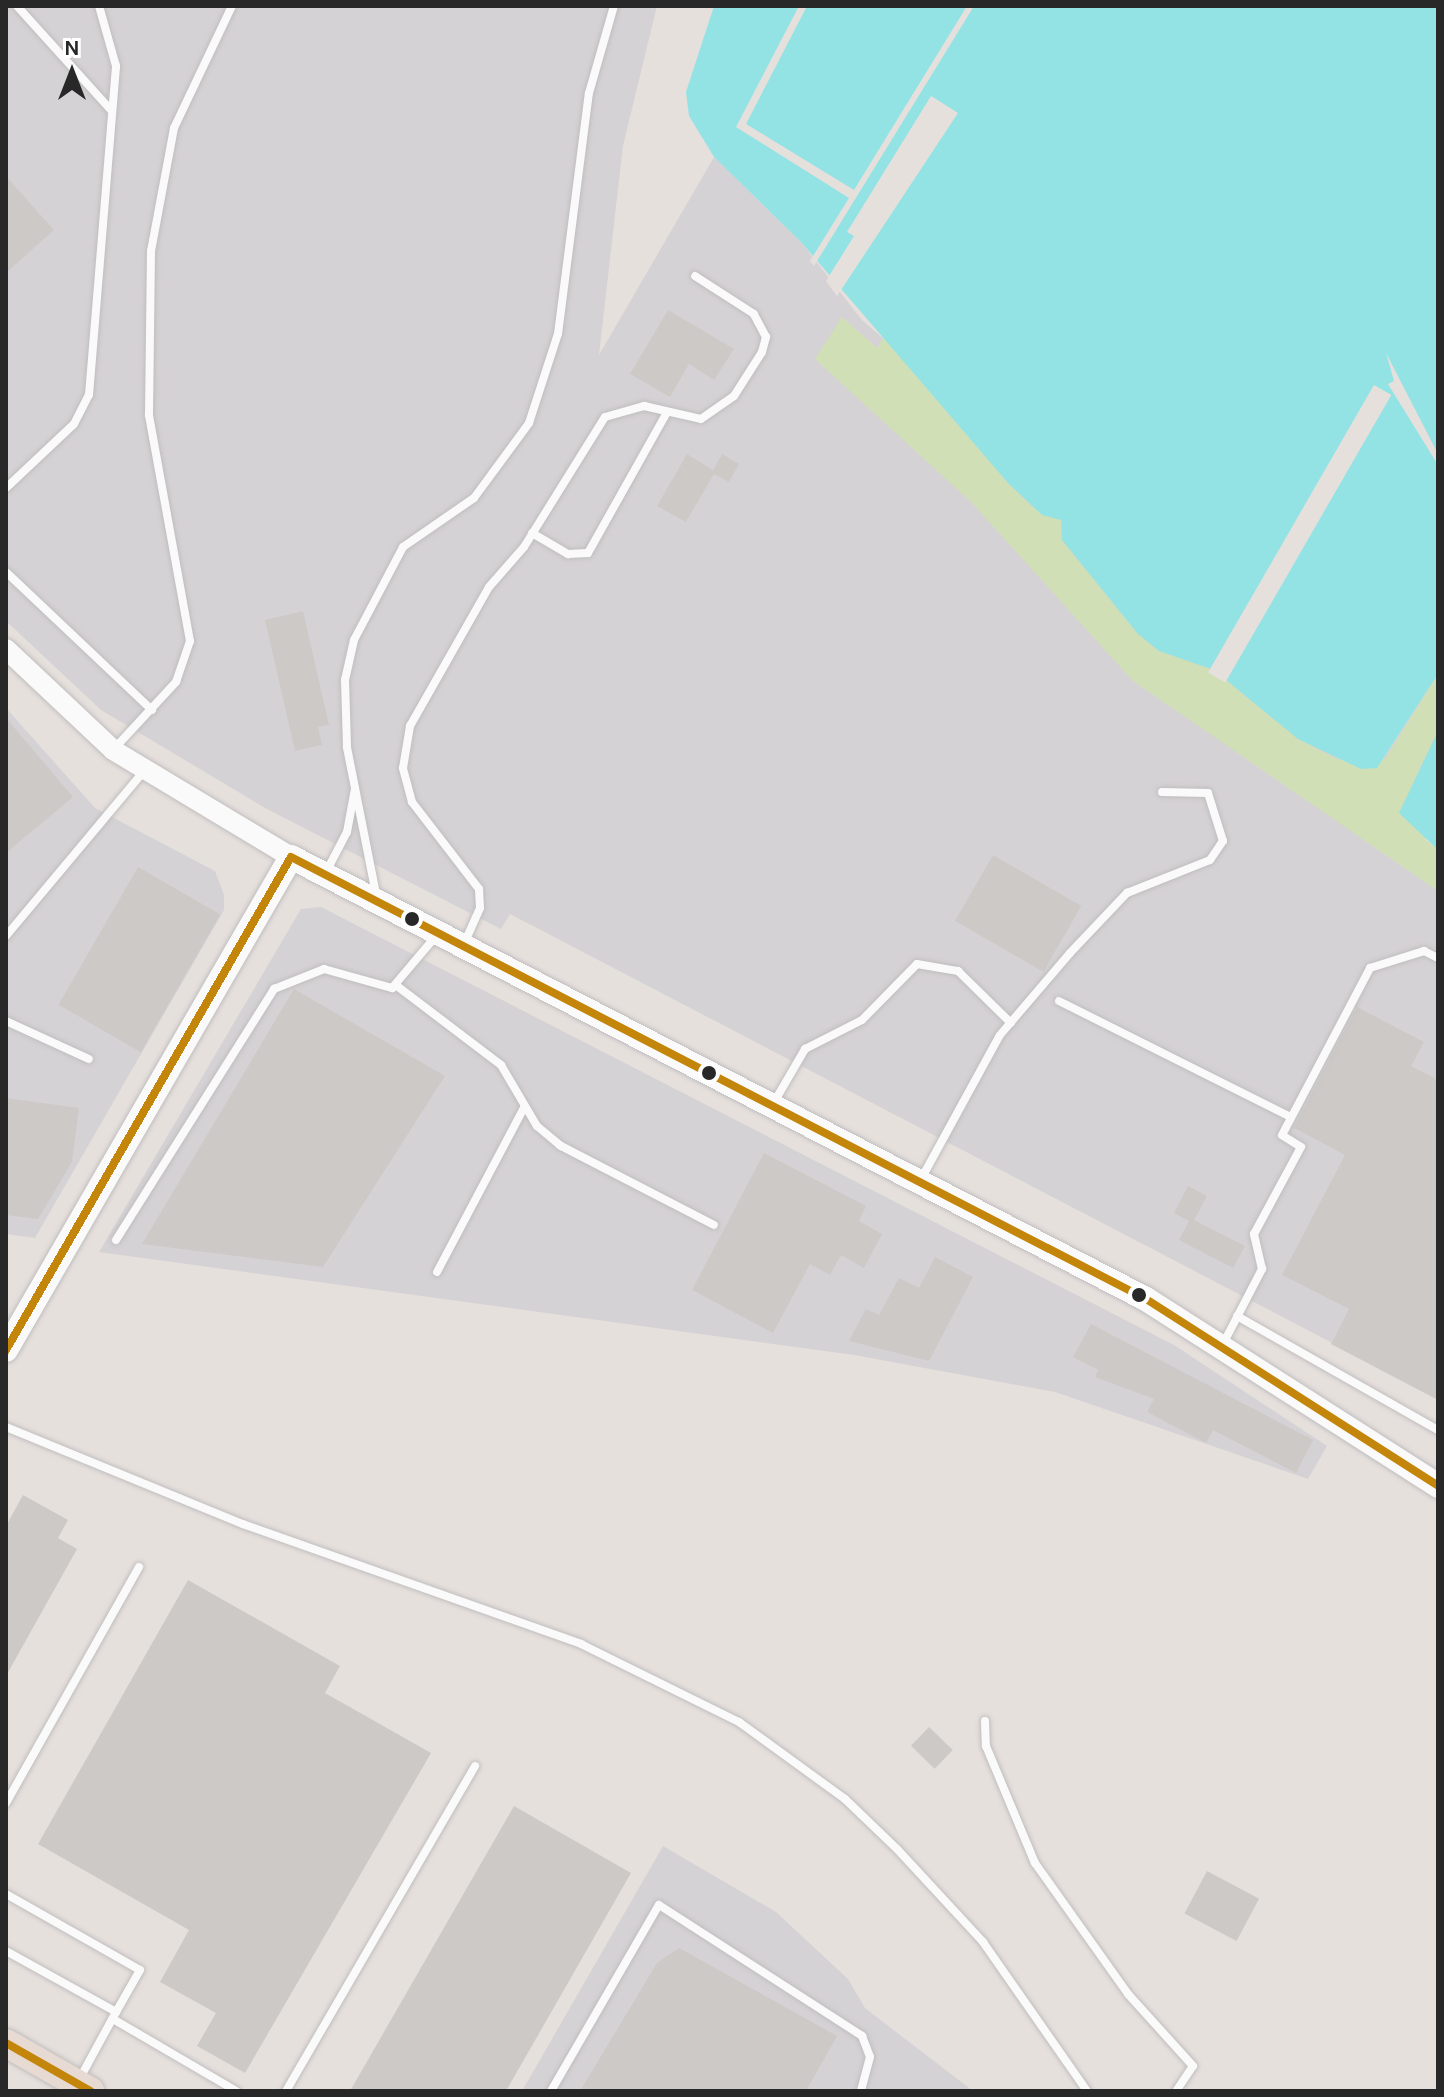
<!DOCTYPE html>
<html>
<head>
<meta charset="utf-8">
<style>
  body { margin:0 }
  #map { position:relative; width:1444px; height:2097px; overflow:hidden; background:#e6e0dd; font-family:Karla,sans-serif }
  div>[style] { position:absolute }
  .industrial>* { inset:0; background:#d5d2d5 }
  .green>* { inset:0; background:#d1dfb7 }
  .water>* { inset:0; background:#93e3e5 }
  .pier>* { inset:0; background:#e6e0dd; transform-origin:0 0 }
  .building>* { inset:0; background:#cdc9c7; transform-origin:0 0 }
  .roads { filter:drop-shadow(0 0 2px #c0bebe) drop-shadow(0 0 2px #c0bebe) }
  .service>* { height:8px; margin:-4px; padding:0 4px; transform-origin:4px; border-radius:4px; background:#fbfafa }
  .tertiary>* { height:20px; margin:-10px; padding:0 10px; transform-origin:10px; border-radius:10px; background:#fbfafa }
  .secondary>* { height:24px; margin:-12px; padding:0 12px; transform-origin:12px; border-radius:12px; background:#fbfafa }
  .trunk>* { height:28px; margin:-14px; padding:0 14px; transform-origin:14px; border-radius:14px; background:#e6dad2 }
  .bus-1>* { height:8px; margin:-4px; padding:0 4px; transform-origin:4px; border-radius:4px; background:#c3860a }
  .dots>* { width:22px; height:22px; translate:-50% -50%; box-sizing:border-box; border:4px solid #fff; border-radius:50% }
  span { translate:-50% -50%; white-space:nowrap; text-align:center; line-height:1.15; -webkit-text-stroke:6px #fff; paint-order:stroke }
  .frame { position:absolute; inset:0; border:8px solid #282828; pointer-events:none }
  .north { position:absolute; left:32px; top:32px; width:80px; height:80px; -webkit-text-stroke:6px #fff; paint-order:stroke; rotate:0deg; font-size:22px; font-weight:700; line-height:32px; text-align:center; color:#282828 }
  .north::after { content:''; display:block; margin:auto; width:28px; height:36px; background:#282828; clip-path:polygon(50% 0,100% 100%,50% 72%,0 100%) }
</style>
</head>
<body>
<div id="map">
  <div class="industrial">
    <div style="clip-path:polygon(6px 6px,657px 6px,623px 146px,599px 355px,714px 157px,800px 241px,862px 320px,1377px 768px,1438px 674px,1438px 731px,1403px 823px,1438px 850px,1438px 1398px,510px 914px,501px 929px,265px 808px,101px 710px,6px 621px)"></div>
    <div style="clip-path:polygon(6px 708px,95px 808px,215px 871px,224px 895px,224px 910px,35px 1238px,6px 1234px)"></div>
    <div style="clip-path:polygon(321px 907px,1174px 1345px,1327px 1446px,1308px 1479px,1055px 1392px,854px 1355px,99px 1252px,301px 909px)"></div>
    <div style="clip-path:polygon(663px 1846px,776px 1912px,848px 1979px,865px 2008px,973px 2091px,522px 2091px)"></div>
  </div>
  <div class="green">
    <div style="clip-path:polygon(842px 317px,877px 348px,883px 338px,895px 348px,1008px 483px,1033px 507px,1061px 520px,1062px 540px,1138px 634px,1159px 651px,1214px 670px,1298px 739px,1337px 759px,1385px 759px,1438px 674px,1438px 731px,1419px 770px,1426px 840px,1438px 850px,1438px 891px,1133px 681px,971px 502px,815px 359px)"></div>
  </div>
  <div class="water">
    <div style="clip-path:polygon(714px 6px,1438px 6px,1438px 674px,1377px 768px,1361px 769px,1298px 739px,1214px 670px,1159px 651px,1138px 634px,1062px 540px,1061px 520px,1042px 515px,1008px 483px,800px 241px,714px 157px,689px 116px,686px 92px)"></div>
    <div style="clip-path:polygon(1438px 731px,1438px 850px,1399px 813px)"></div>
  </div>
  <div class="pier">
    <div style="clip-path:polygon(799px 6px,807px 6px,746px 124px,854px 190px,967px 6px,974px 6px,814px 266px,810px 261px,849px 198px,736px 127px)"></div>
    <div style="clip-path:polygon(931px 96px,958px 113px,837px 296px,826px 281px,854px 236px,847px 232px)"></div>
    <div style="clip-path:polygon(1386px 353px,1438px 454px,1438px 465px,1388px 384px,1394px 381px)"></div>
    <div style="left:1374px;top:385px;width:20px;height:332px;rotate:30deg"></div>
  </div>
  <div class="building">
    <div style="clip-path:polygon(6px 176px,54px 230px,6px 273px)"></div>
    <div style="clip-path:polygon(668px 310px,734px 349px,714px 380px,689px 364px,670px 397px,630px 374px)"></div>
    <div style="clip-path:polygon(687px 454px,713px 470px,722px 454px,739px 464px,729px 482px,714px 474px,686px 522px,657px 506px)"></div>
    <div style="clip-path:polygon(303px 611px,329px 725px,318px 727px,322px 745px,295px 751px,265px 620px)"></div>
    <div style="clip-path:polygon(6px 718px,73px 797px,6px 853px)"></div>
    <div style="left:993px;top:855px;width:102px;height:76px;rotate:30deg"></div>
    <div style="left:138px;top:867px;width:95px;height:159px;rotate:30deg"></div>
    <div style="clip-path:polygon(294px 989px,445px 1076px,323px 1267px,142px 1244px)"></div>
    <div style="clip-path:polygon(1357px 1007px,1424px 1042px,1411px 1066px,1438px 1080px,1438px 1400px,1331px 1344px,1349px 1309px,1282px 1275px,1345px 1155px,1294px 1128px)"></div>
    <div style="clip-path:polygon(6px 1098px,79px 1108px,72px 1162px,38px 1219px,6px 1215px)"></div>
    <div style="clip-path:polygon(764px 1153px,866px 1206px,859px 1221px,882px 1234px,864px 1268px,841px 1255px,830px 1275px,810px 1264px,773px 1333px,692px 1290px)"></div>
    <div style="clip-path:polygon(1188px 1186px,1207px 1196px,1194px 1220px,1245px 1246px,1233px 1268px,1179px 1240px,1189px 1221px,1174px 1213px)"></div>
    <div style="clip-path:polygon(935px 1257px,973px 1277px,929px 1361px,849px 1341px,866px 1309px,879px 1315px,899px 1278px,919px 1288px)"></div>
    <div style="clip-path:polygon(1091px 1324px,1313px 1440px,1296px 1473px,1213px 1430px,1206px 1443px,1147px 1412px,1154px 1399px,1095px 1377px,1098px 1370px,1073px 1357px)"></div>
    <div style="clip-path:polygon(23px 1495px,68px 1520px,58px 1538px,77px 1549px,6px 1676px,6px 1526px)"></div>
    <div style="clip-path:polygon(188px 1580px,340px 1666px,325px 1693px,431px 1753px,245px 2073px,197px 2046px,216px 2013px,160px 1982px,189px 1930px,38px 1844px)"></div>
    <div style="left:929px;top:1727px;width:33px;height:26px;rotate:44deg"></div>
    <div style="clip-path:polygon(514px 1806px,631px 1873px,506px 2091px,350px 2091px)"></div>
    <div style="left:1207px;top:1871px;width:59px;height:48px;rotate:28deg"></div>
    <div style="clip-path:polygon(679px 1948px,837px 2036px,806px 2091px,580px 2091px,657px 1963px)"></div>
  </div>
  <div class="roads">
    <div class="service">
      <div style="left:17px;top:6px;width:140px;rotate:47.9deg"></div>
      <div style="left:6px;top:488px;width:93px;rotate:-43.3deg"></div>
      <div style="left:74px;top:424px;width:33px;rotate:-63deg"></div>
      <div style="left:89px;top:395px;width:330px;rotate:-85.3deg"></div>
      <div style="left:116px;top:66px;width:62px;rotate:-105.8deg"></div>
      <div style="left:532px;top:533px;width:42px;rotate:30.3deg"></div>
      <div style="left:568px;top:554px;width:20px;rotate:-3deg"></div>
      <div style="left:588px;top:553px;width:159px;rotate:-60.7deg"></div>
      <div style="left:6px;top:572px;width:201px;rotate:43.4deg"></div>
      <div style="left:113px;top:750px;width:93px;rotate:-47.2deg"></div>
      <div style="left:176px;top:682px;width:43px;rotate:-71.1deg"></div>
      <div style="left:190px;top:641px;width:230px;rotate:-100.3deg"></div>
      <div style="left:149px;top:415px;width:164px;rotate:-89.3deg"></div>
      <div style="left:151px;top:251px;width:125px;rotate:-79.4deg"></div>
      <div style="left:174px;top:128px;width:135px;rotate:-64.6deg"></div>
      <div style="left:325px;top:874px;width:47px;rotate:-62.4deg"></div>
      <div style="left:347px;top:832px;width:44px;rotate:-79.5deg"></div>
      <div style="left:376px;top:894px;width:150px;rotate:-101.2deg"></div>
      <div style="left:347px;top:747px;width:67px;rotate:-91.7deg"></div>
      <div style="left:345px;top:680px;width:41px;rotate:-77.3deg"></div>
      <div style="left:354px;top:640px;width:105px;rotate:-62.2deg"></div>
      <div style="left:403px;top:547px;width:86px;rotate:-34.6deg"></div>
      <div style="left:474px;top:498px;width:93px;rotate:-53.7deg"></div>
      <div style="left:529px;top:423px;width:94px;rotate:-72deg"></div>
      <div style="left:558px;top:334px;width:243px;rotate:-82.7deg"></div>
      <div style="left:589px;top:93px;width:91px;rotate:-74deg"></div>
      <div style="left:6px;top:936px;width:215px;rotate:-50.1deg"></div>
      <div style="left:464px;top:944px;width:39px;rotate:-66deg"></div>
      <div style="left:480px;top:908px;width:19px;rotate:-93deg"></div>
      <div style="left:479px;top:889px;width:110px;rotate:-127.6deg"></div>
      <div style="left:412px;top:802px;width:35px;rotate:-105deg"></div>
      <div style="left:403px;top:768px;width:43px;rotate:-80.5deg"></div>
      <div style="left:410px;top:726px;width:160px;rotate:-60.4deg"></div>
      <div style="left:489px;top:587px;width:53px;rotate:-48.8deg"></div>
      <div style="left:524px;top:547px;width:153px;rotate:-58.1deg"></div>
      <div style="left:605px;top:417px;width:41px;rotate:-15.8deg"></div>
      <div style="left:644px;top:406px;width:58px;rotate:12.8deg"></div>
      <div style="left:701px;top:419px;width:40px;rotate:-34.9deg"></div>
      <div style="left:734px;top:396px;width:52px;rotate:-57.5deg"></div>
      <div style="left:762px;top:352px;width:16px;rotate:-75deg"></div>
      <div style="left:766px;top:337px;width:26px;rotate:-118deg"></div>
      <div style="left:754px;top:314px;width:70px;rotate:-147.2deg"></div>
      <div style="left:397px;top:986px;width:131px;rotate:37.2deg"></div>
      <div style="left:501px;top:1065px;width:71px;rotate:59.5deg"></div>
      <div style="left:537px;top:1126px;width:31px;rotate:40deg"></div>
      <div style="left:561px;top:1146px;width:172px;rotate:27.3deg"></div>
      <div style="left:1059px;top:1001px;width:259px;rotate:26.6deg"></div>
      <div style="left:6px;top:1021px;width:91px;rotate:24.6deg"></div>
      <div style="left:773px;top:1104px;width:64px;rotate:-59.8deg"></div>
      <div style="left:805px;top:1049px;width:64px;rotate:-27deg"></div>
      <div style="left:862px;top:1020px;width:78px;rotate:-45.5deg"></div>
      <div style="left:917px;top:964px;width:42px;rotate:9.7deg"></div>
      <div style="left:958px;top:971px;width:74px;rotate:44.5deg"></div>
      <div style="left:920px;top:1181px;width:166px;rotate:-61.3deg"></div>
      <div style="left:1000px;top:1035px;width:108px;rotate:-49.5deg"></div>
      <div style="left:1070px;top:953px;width:83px;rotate:-46.5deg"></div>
      <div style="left:1127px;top:893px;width:89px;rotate:-21.7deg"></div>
      <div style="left:1210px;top:860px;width:23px;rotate:-56deg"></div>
      <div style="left:1223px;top:841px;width:50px;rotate:-107.4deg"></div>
      <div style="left:1208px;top:793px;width:46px;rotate:-178.8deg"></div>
      <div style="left:116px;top:1240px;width:297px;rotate:-57.8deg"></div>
      <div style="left:274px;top:989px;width:54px;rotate:-21.8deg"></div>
      <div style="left:324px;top:969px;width:71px;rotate:15.6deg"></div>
      <div style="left:392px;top:988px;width:68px;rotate:-49.8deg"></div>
      <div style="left:437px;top:1272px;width:186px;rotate:-62.1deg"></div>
      <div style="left:1237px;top:1316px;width:231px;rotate:29.6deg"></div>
      <div style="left:1223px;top:1344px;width:85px;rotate:-62.5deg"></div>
      <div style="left:1262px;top:1269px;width:36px;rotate:-103deg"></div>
      <div style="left:1254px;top:1234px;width:99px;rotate:-61.6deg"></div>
      <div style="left:1301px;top:1147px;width:22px;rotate:-148deg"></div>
      <div style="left:1282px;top:1135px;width:189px;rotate:-62.2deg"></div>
      <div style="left:1370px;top:968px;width:57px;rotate:-17.5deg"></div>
      <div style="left:1424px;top:951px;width:16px;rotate:27deg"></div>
      <div style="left:6px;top:1427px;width:256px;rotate:22.3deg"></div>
      <div style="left:243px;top:1524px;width:359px;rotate:19.5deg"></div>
      <div style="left:581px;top:1644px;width:176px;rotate:26.3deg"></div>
      <div style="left:739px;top:1722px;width:131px;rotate:36deg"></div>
      <div style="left:845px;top:1799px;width:72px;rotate:43.9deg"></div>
      <div style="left:897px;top:1849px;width:127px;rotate:47.2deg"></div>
      <div style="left:983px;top:1942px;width:182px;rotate:55.1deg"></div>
      <div style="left:985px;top:1721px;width:25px;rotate:88deg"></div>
      <div style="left:986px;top:1746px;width:127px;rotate:67.3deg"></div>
      <div style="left:1035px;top:1863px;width:161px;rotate:54.6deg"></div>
      <div style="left:1128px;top:1994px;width:97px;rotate:47.9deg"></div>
      <div style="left:1193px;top:2066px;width:30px;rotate:124deg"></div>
      <div style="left:6px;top:1803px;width:271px;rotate:-60.6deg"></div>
      <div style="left:6px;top:1894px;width:154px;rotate:29.6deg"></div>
      <div style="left:140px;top:1970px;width:48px;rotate:119.7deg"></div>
      <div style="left:6px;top:1951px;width:126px;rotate:29deg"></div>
      <div style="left:116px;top:2012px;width:77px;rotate:118.6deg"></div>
      <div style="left:113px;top:2019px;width:143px;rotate:30.3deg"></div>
      <div style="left:286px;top:2091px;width:376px;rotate:-59.8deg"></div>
      <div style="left:551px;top:2091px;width:215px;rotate:-59.9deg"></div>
      <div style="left:659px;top:1905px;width:242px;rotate:32.8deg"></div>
      <div style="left:862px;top:2036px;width:22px;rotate:69deg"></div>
      <div style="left:870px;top:2057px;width:35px;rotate:105deg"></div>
    </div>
    <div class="tertiary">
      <div style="left:6px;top:649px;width:147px;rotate:43.3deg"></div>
      <div style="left:113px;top:750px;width:208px;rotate:31deg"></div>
    </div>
    <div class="secondary">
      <div style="left:6px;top:1350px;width:569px;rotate:-59.97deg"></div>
      <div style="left:291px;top:857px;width:962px;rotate:27.34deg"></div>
      <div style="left:1146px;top:1299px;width:347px;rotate:32.6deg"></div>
    </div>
    <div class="trunk">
      <div style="left:6px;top:2043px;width:97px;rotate:29.7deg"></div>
    </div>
  </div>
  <div class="bus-1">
    <div style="left:291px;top:857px;width:962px;rotate:27.34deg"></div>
    <div style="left:1146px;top:1299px;width:347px;rotate:32.6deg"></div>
    <div style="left:6px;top:1350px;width:569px;rotate:-59.97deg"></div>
    <div style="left:6px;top:2043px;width:97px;rotate:29.7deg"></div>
  </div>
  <div class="dots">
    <div style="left:412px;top:919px;background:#282828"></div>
    <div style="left:709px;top:1073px;background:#282828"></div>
    <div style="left:1139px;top:1295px;background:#282828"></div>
  </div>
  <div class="frame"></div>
  <div class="north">N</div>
</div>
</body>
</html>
